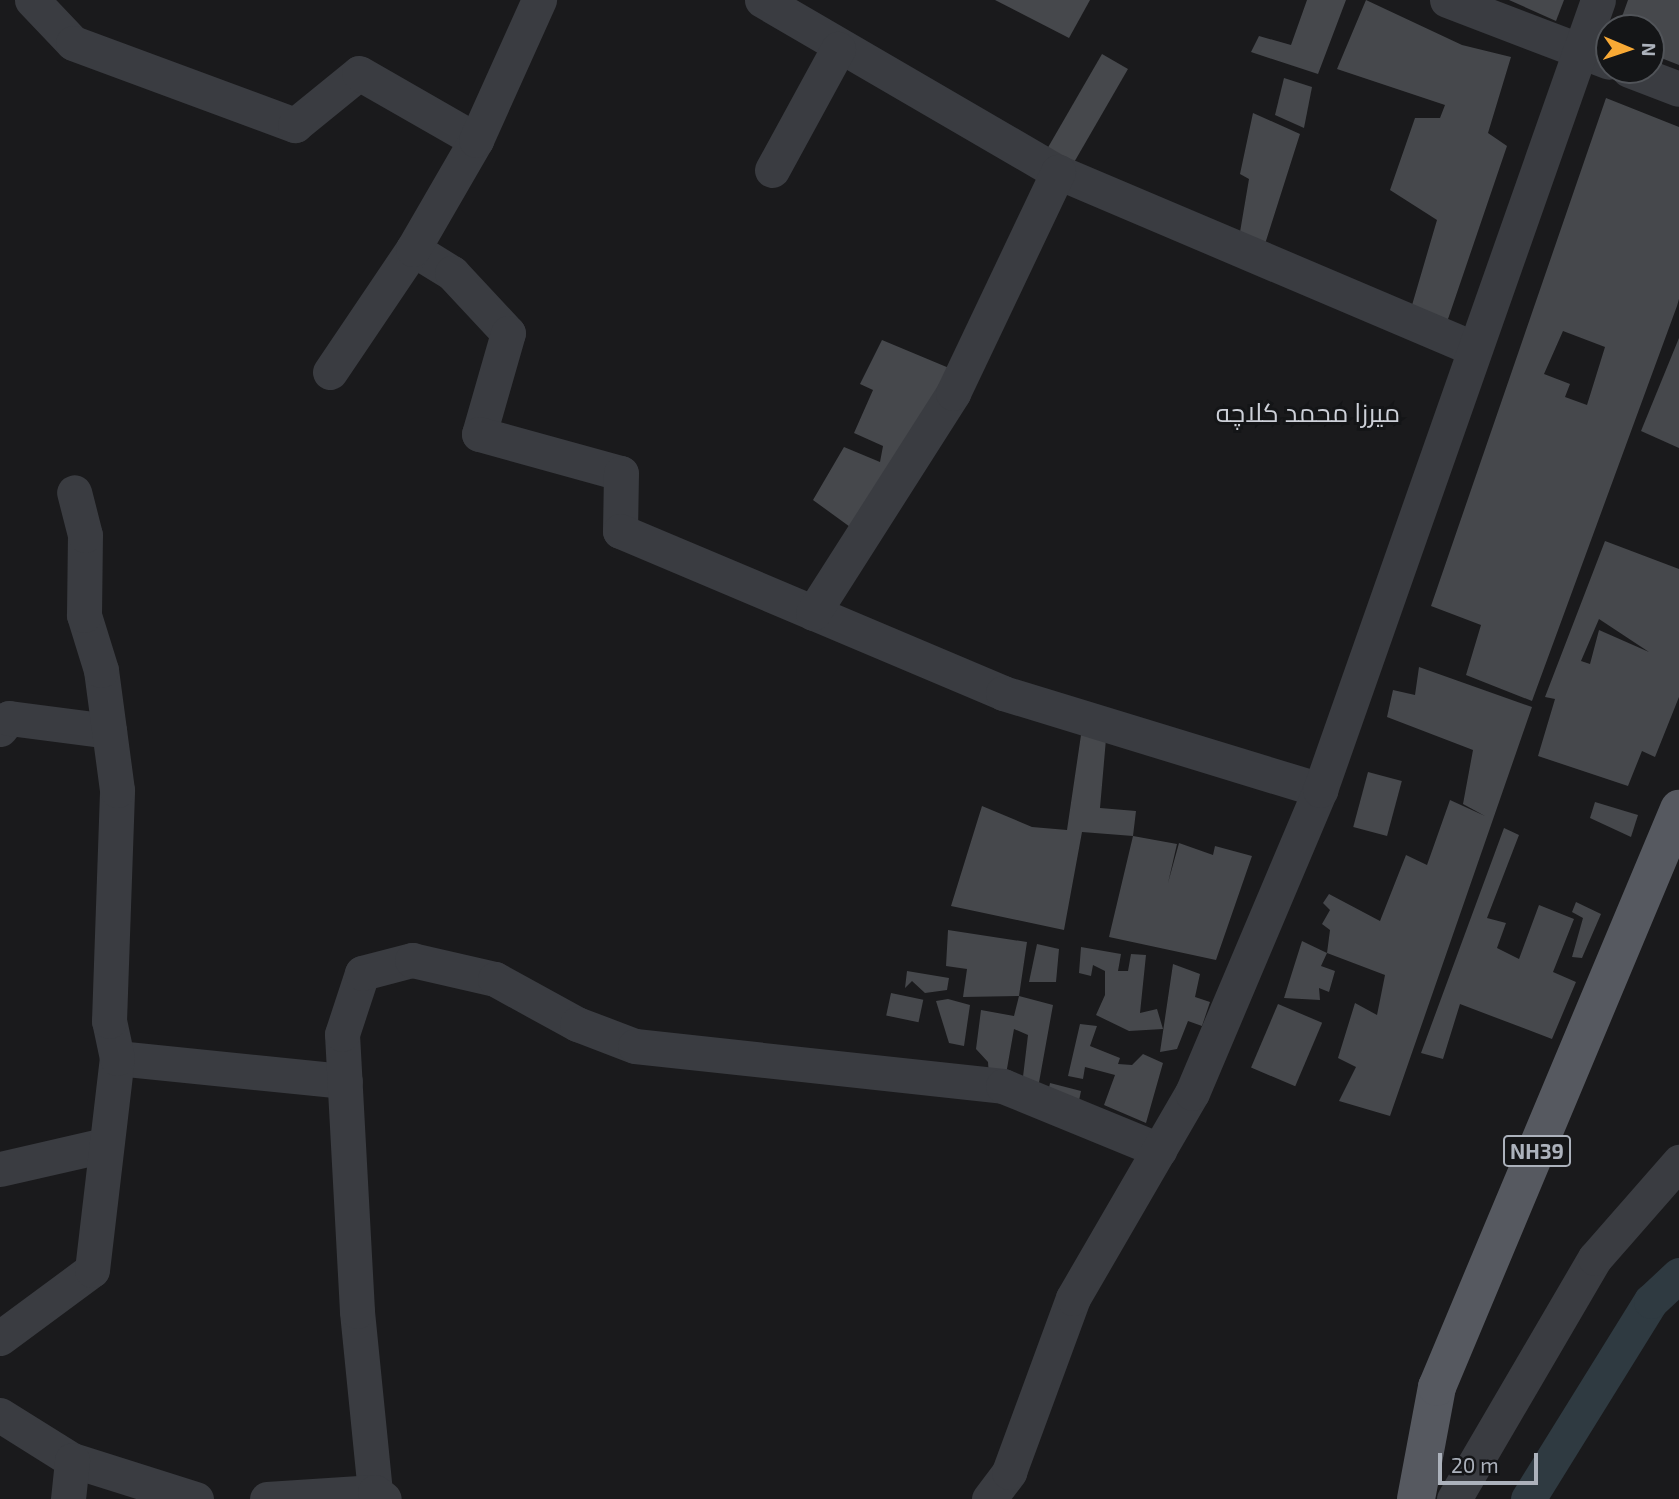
<!DOCTYPE html>
<html>
<head>
<meta charset="utf-8">
<style>
  body { margin:0 }
  #map { position:relative; width:1679px; height:1499px; overflow:hidden; background:#1a1a1c; font-family:"Exo 2",Cairo,sans-serif }
  div>[style] { position:absolute }
  .canal>* { height:35px; margin:-17.5px; padding:0 17.5px; transform-origin:17.5px; border-radius:17.5px; background:#2f3a41 }
  .building>* { inset:0; background:#46484c; transform-origin:0 0 }
  .minor>* { height:35px; margin:-17.5px; padding:0 17.5px; transform-origin:17.5px; border-radius:17.5px; background:#3a3c41 }
  .major>* { height:38px; margin:-19px; padding:0 19px; transform-origin:19px; border-radius:19px; background:#565960 }
  span { translate:-50% -50%; white-space:nowrap; text-align:center; line-height:1.15; -webkit-text-stroke:6px #141517; paint-order:stroke }
  .shield-label span { padding:2px 5px; background:#141517; border:2px solid; border-radius:5px; -webkit-text-stroke-width:0 }
  .shield-label { font-size:21px; color:#acb2bc; font-weight:700 }
  .quarter-label { font-size:26px; color:#cdd0d8 }
  .north { position:absolute; left:1595px; top:14px; width:70px; height:70px; box-sizing:border-box; background:#141517; border:2px solid #515459; border-radius:50%; rotate:92deg; font-size:19px; font-weight:700; line-height:28px; text-align:center; color:#acb2bc }
  .north::after { content:''; display:block; margin:auto; width:24px; height:32px; background:#f8a935; clip-path:polygon(50% 0,100% 100%,50% 72%,0 100%) }
  .scale { position:absolute; left:1438px; top:1453px; width:100px; height:32px; box-sizing:border-box; border:4px solid #acb2bc; border-top:0; padding-left:9px; font-size:21px; line-height:24px; white-space:nowrap; color:#acb2bc; -webkit-text-stroke:5px #141517; paint-order:stroke }
</style>
</head>
<body>
<div id="map">
  <div class="canal">
    <div style="left:1528px;top:1499px;width:233px;rotate:-58.2deg"></div>
    <div style="left:1651px;top:1301px;width:38px;rotate:-43deg"></div>
  </div>
  <div class="building">
    <div style="clip-path:polygon(995px 0,1090px 0,1069px 38px)"></div>
    <div style="clip-path:polygon(1307px 0,1346px 0,1318px 74px,1251px 52px,1259px 36px,1291px 45px)"></div>
    <div style="clip-path:polygon(1366px 0,1462px 45px,1511px 57px,1488px 133px,1507px 146px,1447px 322px,1410px 312px,1437px 220px,1390px 190px,1415px 118px,1440px 118px,1445px 105px,1337px 69px)"></div>
    <div style="clip-path:polygon(1509px 0,1564px 0,1556px 21px)"></div>
    <div style="clip-path:polygon(1628px 0,1679px 0,1679px 65px,1651px 54px,1651px 28px,1618px 28px)"></div>
    <div style="left:1102px;top:54px;width:30px;height:113px;rotate:30deg"></div>
    <div style="clip-path:polygon(1284px 78px,1312px 87px,1304px 128px,1275px 115px)"></div>
    <div style="clip-path:polygon(evenodd,1606px 98px,1679px 127px,1679px 299px,1677px 306px,1660px 301px,1677px 306px,1532px 701px,1466px 675px,1481px 625px,1431px 606px,1606px 98px,1563px 331px,1605px 347px,1587px 405px,1565px 397px,1570px 384px,1544px 374px,1563px 331px)"></div>
    <div style="clip-path:polygon(1253px 113px,1300px 134px,1265px 244px,1240px 232px,1249px 179px,1240px 174px)"></div>
    <div style="clip-path:polygon(1679px 338px,1679px 448px,1641px 431px)"></div>
    <div style="clip-path:polygon(882px 340px,949px 368px,857px 532px,813px 500px,844px 447px,880px 462px,883px 446px,854px 433px,873px 390px,860px 384px)"></div>
    <div style="clip-path:polygon(evenodd,1605px 541px,1679px 569px,1679px 697px,1655px 757px,1642px 751px,1628px 786px,1538px 756px,1555px 699px,1545px 697px,1605px 541px,1599px 619px,1649px 652px,1599px 630px,1590px 664px,1581px 661px,1599px 619px)"></div>
    <div style="clip-path:polygon(1419px 667px,1532px 707px,1390px 1116px,1339px 1101px,1356px 1067px,1338px 1058px,1355px 1003px,1377px 1015px,1385px 975px,1327px 953px,1330px 930px,1322px 924px,1330px 910px,1323px 903px,1329px 894px,1380px 921px,1406px 855px,1427px 865px,1450px 800px,1485px 816px,1463px 804px,1473px 750px,1387px 717px,1393px 690px,1415px 695px)"></div>
    <div style="clip-path:polygon(1081px 735px,1106px 739px,1100px 808px,1136px 811px,1133px 836px,1082px 832px,1064px 930px,951px 906px,982px 806px,1032px 827px,1067px 830px)"></div>
    <div style="left:1368px;top:772px;width:35px;height:57px;rotate:15deg"></div>
    <div style="clip-path:polygon(1595px 802px,1638px 815px,1631px 837px,1590px 818px)"></div>
    <div style="clip-path:polygon(1504px 828px,1519px 835px,1487px 918px,1506px 923px,1497px 948px,1519px 959px,1539px 905px,1574px 919px,1553px 972px,1576px 982px,1552px 1039px,1460px 1004px,1443px 1059px,1421px 1053px)"></div>
    <div style="clip-path:polygon(1133px 836px,1177px 844px,1168px 883px,1179px 843px,1213px 855px,1215px 846px,1252px 856px,1216px 960px,1109px 937px)"></div>
    <div style="clip-path:polygon(1576px 902px,1601px 914px,1582px 958px,1572px 957px,1583px 918px,1572px 912px)"></div>
    <div style="clip-path:polygon(948px 930px,1027px 942px,1019px 996px,963px 997px,967px 969px,946px 966px)"></div>
    <div style="clip-path:polygon(1302px 941px,1327px 953px,1321px 966px,1335px 971px,1329px 992px,1319px 988px,1320px 1000px,1284px 998px)"></div>
    <div style="clip-path:polygon(1037px 944px,1059px 949px,1056px 982px,1029px 982px)"></div>
    <div style="clip-path:polygon(1081px 947px,1121px 954px,1118px 971px,1128px 971px,1131px 954px,1146px 955px,1140px 1013px,1157px 1009px,1163px 1029px,1129px 1031px,1096px 1015px,1105px 995px,1105px 971px,1093px 965px,1091px 976px,1079px 973px)"></div>
    <div style="clip-path:polygon(1173px 964px,1200px 974px,1195px 997px,1210px 1002px,1202px 1026px,1188px 1021px,1177px 1049px,1160px 1052px)"></div>
    <div style="clip-path:polygon(907px 971px,949px 978px,947px 990px,925px 993px,912px 981px,905px 988px)"></div>
    <div style="left:891px;top:993px;width:33px;height:23px;rotate:12deg"></div>
    <div style="clip-path:polygon(1019px 996px,1053px 1005px,1038px 1088px,1022px 1085px,1028px 1035px,1014px 1029px,1005px 1080px,989px 1076px,988px 1062px,976px 1049px,981px 1010px,1014px 1016px)"></div>
    <div style="clip-path:polygon(948px 999px,970px 1005px,964px 1046px,949px 1043px,936px 1001px)"></div>
    <div style="left:1278px;top:1004px;width:48px;height:69px;rotate:23deg"></div>
    <div style="clip-path:polygon(1080px 1024px,1097px 1026px,1090px 1046px,1120px 1058px,1118px 1064px,1132px 1065px,1143px 1054px,1163px 1063px,1146px 1123px,1104px 1105px,1115px 1075px,1085px 1067px,1083px 1079px,1068px 1076px)"></div>
    <div style="clip-path:polygon(1050px 1083px,1081px 1091px,1077px 1110px,1047px 1098px)"></div>
  </div>
  <div class="minor">
    <div style="left:32px;top:0;width:59px;rotate:46.4deg"></div>
    <div style="left:73px;top:43px;width:237px;rotate:20.3deg"></div>
    <div style="left:295px;top:125px;width:82px;rotate:-39.1deg"></div>
    <div style="left:359px;top:73px;width:135px;rotate:29.8deg"></div>
    <div style="left:762px;top:0;width:342px;rotate:30.2deg"></div>
    <div style="left:1058px;top:172px;width:450px;rotate:23deg"></div>
    <div style="left:1447px;top:0;width:173px;rotate:20.9deg"></div>
    <div style="left:1629px;top:70px;width:53px;rotate:20.8deg"></div>
    <div style="left:772px;top:170px;width:138px;rotate:-61.4deg"></div>
    <div style="left:413px;top:249px;width:46px;rotate:31.6deg"></div>
    <div style="left:452px;top:273px;width:82px;rotate:47deg"></div>
    <div style="left:508px;top:333px;width:105px;rotate:106deg"></div>
    <div style="left:479px;top:434px;width:147px;rotate:15.4deg"></div>
    <div style="left:621px;top:473px;width:58px;rotate:91deg"></div>
    <div style="left:620px;top:531px;width:416px;rotate:22.9deg"></div>
    <div style="left:1003px;top:693px;width:332px;rotate:17deg"></div>
    <div style="left:330px;top:372px;width:148px;rotate:-56deg"></div>
    <div style="left:413px;top:249px;width:126px;rotate:-60deg"></div>
    <div style="left:476px;top:140px;width:154px;rotate:-65.8deg"></div>
    <div style="left:813px;top:613px;width:261px;rotate:-57.5deg"></div>
    <div style="left:953px;top:393px;width:245px;rotate:-64.6deg"></div>
    <div style="left:0;top:729px;width:14px;rotate:-51deg"></div>
    <div style="left:9px;top:718px;width:101px;rotate:7.4deg"></div>
    <div style="left:117px;top:1058px;width:229px;rotate:5.8deg"></div>
    <div style="left:0;top:1169px;width:108px;rotate:-12.9deg"></div>
    <div style="left:0;top:1338px;width:114px;rotate:-36.5deg"></div>
    <div style="left:92px;top:1270px;width:213px;rotate:-83.3deg"></div>
    <div style="left:117px;top:1058px;width:38px;rotate:-102deg"></div>
    <div style="left:109px;top:1021px;width:231px;rotate:-88deg"></div>
    <div style="left:117px;top:790px;width:121px;rotate:-97.6deg"></div>
    <div style="left:101px;top:670px;width:58px;rotate:-107.2deg"></div>
    <div style="left:84px;top:615px;width:80px;rotate:-89.3deg"></div>
    <div style="left:85px;top:535px;width:44px;rotate:-104.3deg"></div>
    <div style="left:0;top:1415px;width:85px;rotate:32deg"></div>
    <div style="left:72px;top:1460px;width:130px;rotate:17.5deg"></div>
    <div style="left:375px;top:1492px;width:182px;rotate:-95.7deg"></div>
    <div style="left:357px;top:1311px;width:277px;rotate:-93.1deg"></div>
    <div style="left:342px;top:1034px;width:64px;rotate:-71.8deg"></div>
    <div style="left:362px;top:973px;width:52px;rotate:-14.6deg"></div>
    <div style="left:412px;top:960px;width:85px;rotate:12.9deg"></div>
    <div style="left:495px;top:979px;width:94px;rotate:28.8deg"></div>
    <div style="left:577px;top:1024px;width:62px;rotate:20.8deg"></div>
    <div style="left:635px;top:1046px;width:370px;rotate:6.2deg"></div>
    <div style="left:1003px;top:1086px;width:169px;rotate:22.3deg"></div>
    <div style="left:68px;top:1499px;width:39px;rotate:-84deg"></div>
    <div style="left:267px;top:1499px;width:108px;rotate:-3.7deg"></div>
    <div style="left:375px;top:1492px;width:11px;rotate:38deg"></div>
    <div style="left:989px;top:1499px;width:34px;rotate:-53deg"></div>
    <div style="left:1009px;top:1472px;width:185px;rotate:-69.8deg"></div>
    <div style="left:1073px;top:1298px;width:237px;rotate:-59.9deg"></div>
    <div style="left:1192px;top:1093px;width:329px;rotate:-67.1deg"></div>
    <div style="left:1320px;top:790px;width:837px;rotate:-70.61deg"></div>
    <div style="left:1454px;top:1499px;width:279px;rotate:-59.7deg"></div>
    <div style="left:1595px;top:1258px;width:128px;rotate:-48.8deg"></div>
  </div>
  <div class="major">
    <div style="left:1416px;top:1499px;width:114px;rotate:-79.4deg"></div>
    <div style="left:1437px;top:1387px;width:627px;rotate:-67.28deg"></div>
  </div>
  <div class="shield-label">
    <span style="left:1537px;top:1151px">NH39</span>
  </div>
  <div class="quarter-label">
    <span style="left:1308px;top:412px">میرزا محمد کلاچه</span>
  </div>
  <div class="north">N</div>
  <div class="scale">20 m</div>
</div>
</body>
</html>
